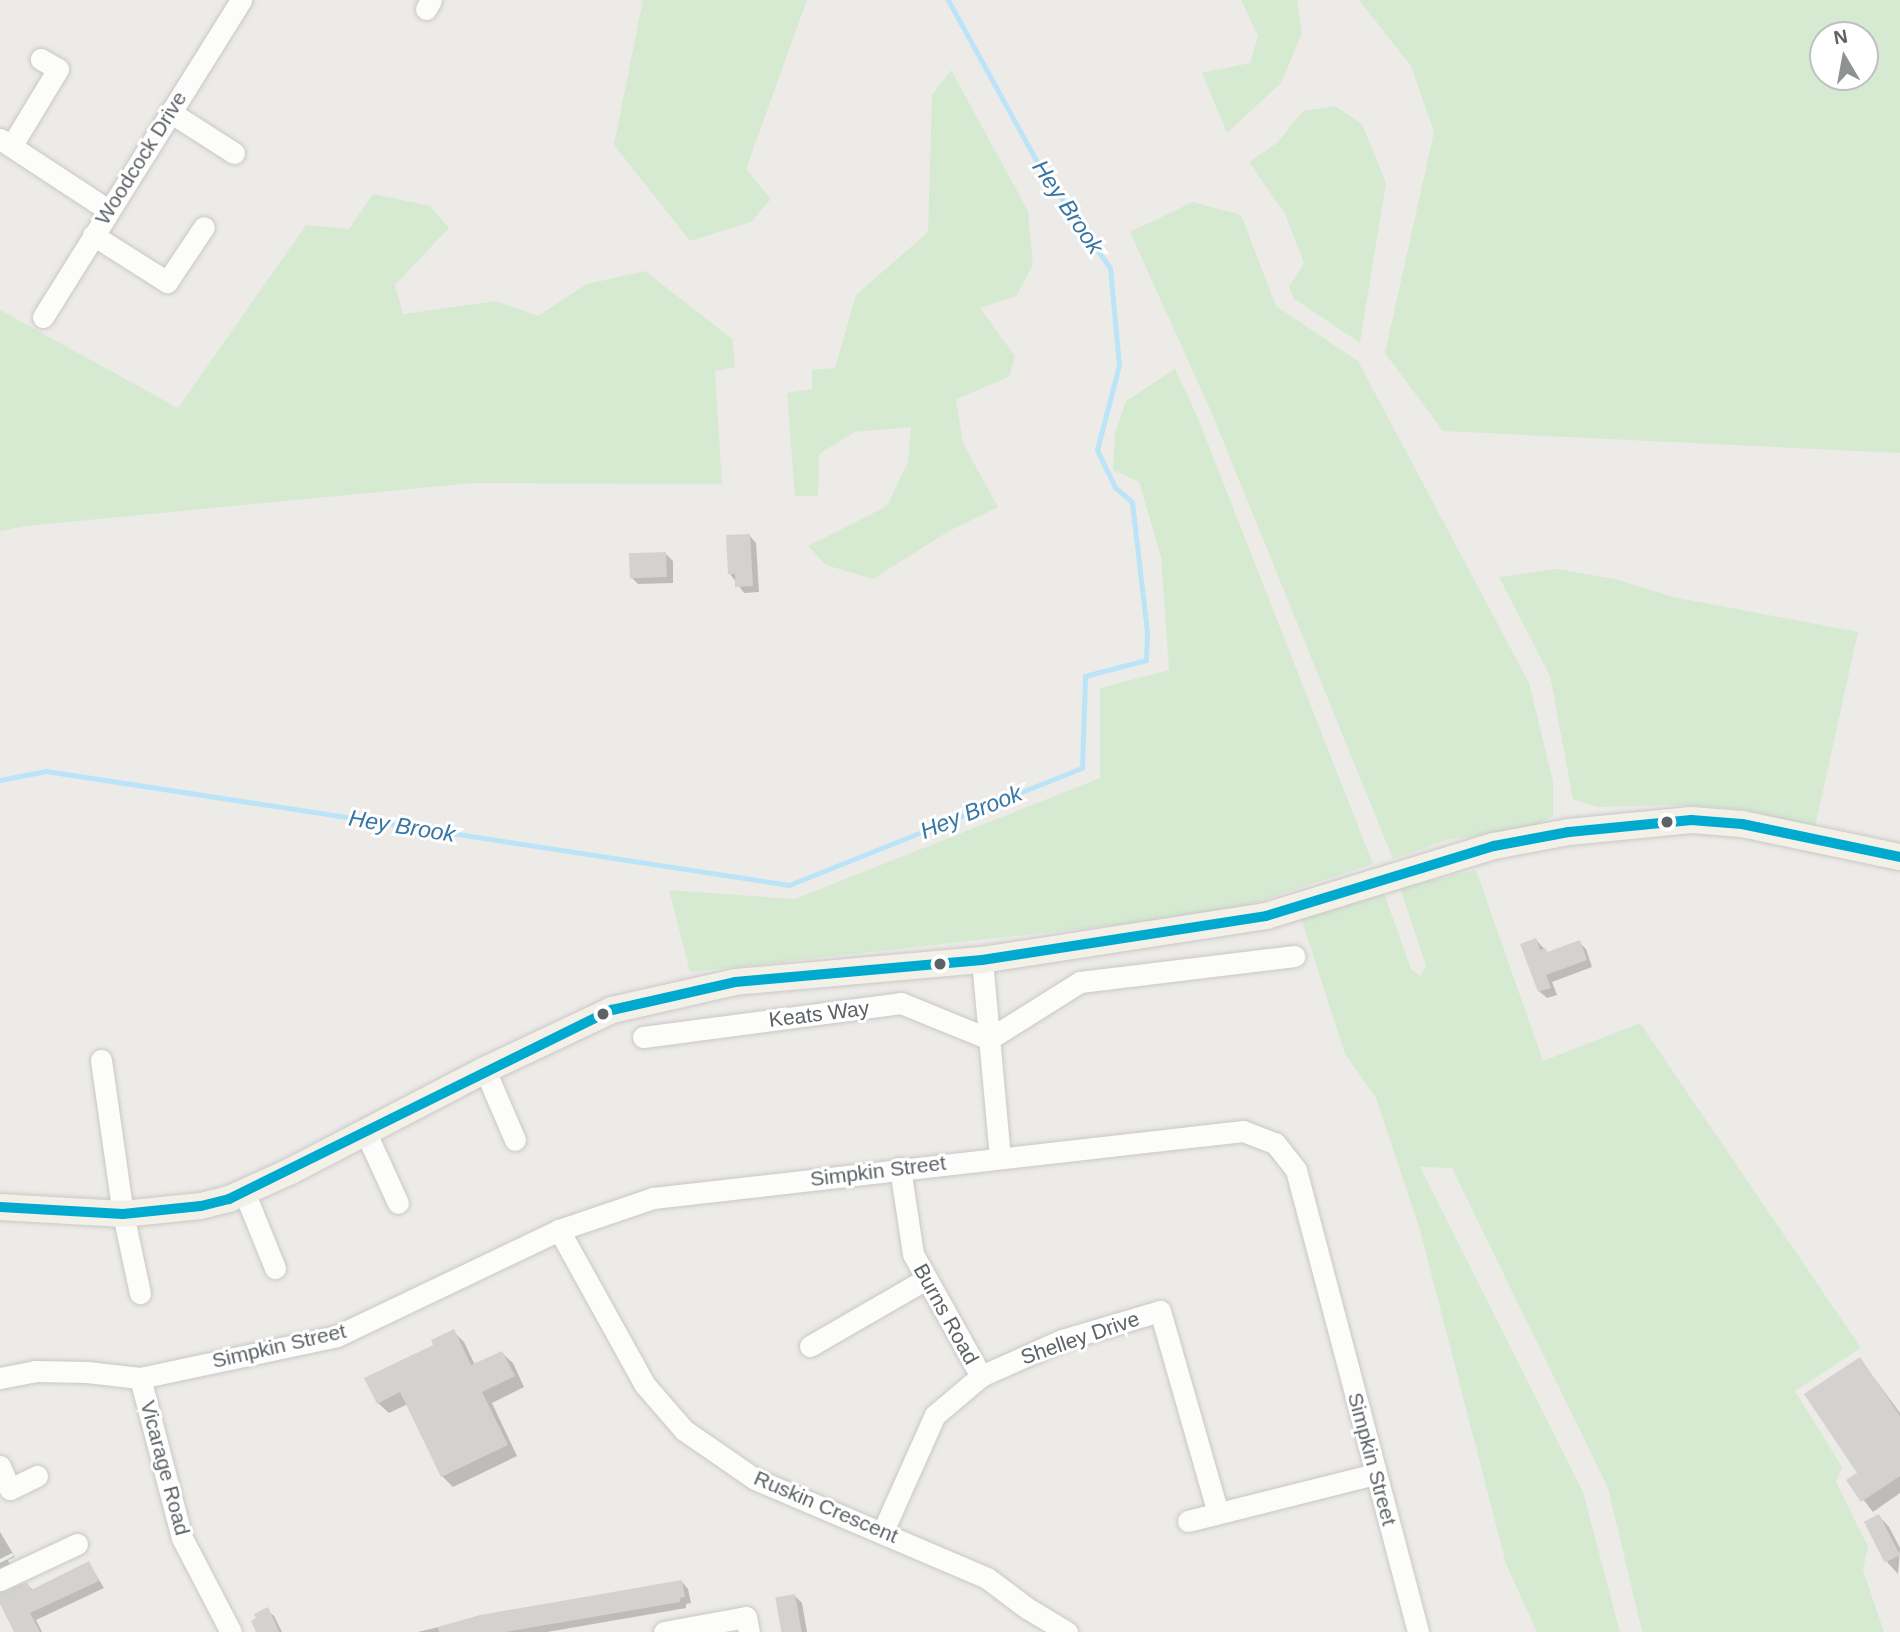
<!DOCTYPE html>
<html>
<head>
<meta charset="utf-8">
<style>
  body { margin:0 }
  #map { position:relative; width:1900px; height:1632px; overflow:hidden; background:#edebe7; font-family:Helvetica,sans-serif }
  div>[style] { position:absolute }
  .green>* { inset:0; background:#d6ead1 }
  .shadow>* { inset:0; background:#0003 }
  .stream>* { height:5px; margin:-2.5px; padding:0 2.5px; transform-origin:2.5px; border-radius:2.5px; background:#bbe4f8 }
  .building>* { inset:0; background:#d4d2d0; transform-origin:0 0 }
  .roads { filter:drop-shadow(0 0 2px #c8c8c8) drop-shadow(0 0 2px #c8c8c8) }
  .minor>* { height:21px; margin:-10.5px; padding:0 10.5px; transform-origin:10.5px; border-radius:10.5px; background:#fcfcfb }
  .major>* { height:26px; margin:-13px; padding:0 13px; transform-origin:13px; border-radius:13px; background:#f3f0e8 }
  .bus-1>* { height:10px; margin:-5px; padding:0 5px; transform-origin:5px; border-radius:5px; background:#00a9ce }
  .dots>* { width:19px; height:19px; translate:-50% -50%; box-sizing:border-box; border:4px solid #fff; border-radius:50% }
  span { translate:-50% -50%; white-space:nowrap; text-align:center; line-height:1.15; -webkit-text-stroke:6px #fff; paint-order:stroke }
  .street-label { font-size:21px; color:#5c6266 }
  .water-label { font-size:23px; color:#3677a6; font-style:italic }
  .north { position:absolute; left:1809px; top:21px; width:70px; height:70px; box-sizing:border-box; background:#fff; border:2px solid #bec0c2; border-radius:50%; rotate:350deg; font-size:19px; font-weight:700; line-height:28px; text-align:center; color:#5c6266 }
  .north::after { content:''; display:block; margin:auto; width:24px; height:32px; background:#8f9293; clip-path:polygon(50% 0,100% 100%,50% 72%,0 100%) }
</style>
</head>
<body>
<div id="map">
  <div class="green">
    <div style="clip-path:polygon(643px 0,807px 0,746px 169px,771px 199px,751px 222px,690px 241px,614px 145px)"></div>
    <div style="clip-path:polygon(1241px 0,1297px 0,1302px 33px,1281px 83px,1227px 133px,1202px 73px,1250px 63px,1258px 36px)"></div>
    <div style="clip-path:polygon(evenodd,1359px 0,1900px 0,1900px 453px,1443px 431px,1385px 353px,1434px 132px,1411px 66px,1359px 0,1823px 35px,1865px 35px,1865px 77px,1823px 77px,1823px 35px)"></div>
    <div style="clip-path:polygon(951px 70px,1028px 211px,1033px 265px,1016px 296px,980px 308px,1015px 356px,1009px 377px,956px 399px,963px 443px,998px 507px,949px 531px,873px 579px,826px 565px,808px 546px,887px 506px,908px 462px,911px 427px,855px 432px,819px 454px,818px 496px,795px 496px,787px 393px,812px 389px,812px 370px,835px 368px,856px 295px,928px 232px,932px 95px)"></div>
    <div style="clip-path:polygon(1335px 106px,1362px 124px,1386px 183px,1360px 343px,1293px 298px,1289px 286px,1304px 263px,1285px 214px,1249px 162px,1278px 142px,1303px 111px)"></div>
    <div style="clip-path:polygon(373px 194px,430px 206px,449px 228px,395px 285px,403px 314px,496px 301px,538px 316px,587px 284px,645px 271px,732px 339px,735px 367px,715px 371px,722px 484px,473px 483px,26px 526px,0 531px,0 310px,178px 408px,306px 225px,349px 229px)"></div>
    <div style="clip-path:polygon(1193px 202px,1241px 215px,1276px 306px,1358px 361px,1529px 683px,1553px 781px,1553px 816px,1529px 828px,1447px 840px,1393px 859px,1213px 416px,1130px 232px)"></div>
    <div style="clip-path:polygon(1175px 369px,1197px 416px,1373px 864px,1242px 907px,1178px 918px,690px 972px,669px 890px,795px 899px,1100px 778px,1100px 688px,1169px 670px,1161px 557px,1139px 482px,1113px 470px,1115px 433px,1126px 401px)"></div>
    <div style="clip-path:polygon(1557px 569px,1615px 579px,1673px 597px,1858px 632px,1815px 827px,1742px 809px,1683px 805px,1597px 807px,1573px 799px,1550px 676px,1499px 577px)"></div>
    <div style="clip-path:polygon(1476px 870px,1543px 1061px,1640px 1023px,1861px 1348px,1795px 1391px,1842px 1467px,1836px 1482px,1868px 1547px,1863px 1570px,1884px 1632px,1642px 1632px,1608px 1488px,1452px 1168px,1420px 1167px,1583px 1492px,1620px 1632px,1537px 1632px,1506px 1564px,1420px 1230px,1376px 1098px,1345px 1054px,1301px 918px,1384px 893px,1411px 969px,1420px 976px,1426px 966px,1400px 888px)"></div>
  </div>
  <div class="shadow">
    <div style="clip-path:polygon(750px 536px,756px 543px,759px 592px,744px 593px,730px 574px)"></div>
    <div style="clip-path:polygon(666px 554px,673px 561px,673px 583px,638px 584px,631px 577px)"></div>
    <div style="clip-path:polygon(1536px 940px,1549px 954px,1579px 942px,1586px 949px,1592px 967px,1552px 982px,1557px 995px,1547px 998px,1540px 992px,1523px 945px)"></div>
    <div style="clip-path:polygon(453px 1331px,464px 1342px,475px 1365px,502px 1353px,513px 1363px,524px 1387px,492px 1403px,517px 1456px,453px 1487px,442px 1476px,408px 1404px,389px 1413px,378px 1403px)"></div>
    <div style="clip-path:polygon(1860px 1359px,1900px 1413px,1900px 1493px,1873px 1512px,1849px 1481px,1859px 1474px)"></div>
    <div style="clip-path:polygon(1879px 1516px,1889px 1527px,1900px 1548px,1898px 1574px,1888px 1563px,1867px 1523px)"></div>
    <div style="clip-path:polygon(0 1532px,15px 1557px,8px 1560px,10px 1565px,0 1570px,0 1563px,14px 1556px,12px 1553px,0 1559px)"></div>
    <div style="clip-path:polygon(89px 1563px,104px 1588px,36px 1620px,42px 1632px,16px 1632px,0 1595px,27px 1584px,34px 1591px)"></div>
    <div style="clip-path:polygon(682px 1582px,688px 1589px,691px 1603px,686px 1604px,686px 1608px,547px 1632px,418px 1632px,480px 1617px)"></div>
    <div style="clip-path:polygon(795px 1596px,802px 1603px,807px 1632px,783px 1632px)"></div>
    <div style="clip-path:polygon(267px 1610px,274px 1616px,282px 1632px,258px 1632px)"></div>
  </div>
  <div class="stream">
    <div style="left:0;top:780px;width:47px;rotate:-11.1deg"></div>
    <div style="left:46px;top:771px;width:752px;rotate:8.72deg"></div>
    <div style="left:789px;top:885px;width:315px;rotate:-21.8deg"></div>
    <div style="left:1082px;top:768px;width:92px;rotate:-88.1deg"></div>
    <div style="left:1085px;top:676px;width:63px;rotate:-14.7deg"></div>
    <div style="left:1146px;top:660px;width:28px;rotate:-88deg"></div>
    <div style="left:1147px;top:632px;width:131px;rotate:-96.6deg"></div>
    <div style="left:1132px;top:502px;width:23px;rotate:-139deg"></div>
    <div style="left:1115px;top:487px;width:41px;rotate:-115.9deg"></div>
    <div style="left:1097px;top:450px;width:88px;rotate:-75.5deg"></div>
    <div style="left:1119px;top:365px;width:97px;rotate:-95.3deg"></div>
    <div style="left:1110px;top:268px;width:118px;rotate:-125deg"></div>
    <div style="left:1042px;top:171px;width:195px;rotate:-118.8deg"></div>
  </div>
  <div class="building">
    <div style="clip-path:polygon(750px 534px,753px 586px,735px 587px,735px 574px,728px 574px,726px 535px)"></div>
    <div style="left:666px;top:552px;width:25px;height:37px;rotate:88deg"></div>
    <div style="clip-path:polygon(1536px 938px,1540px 950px,1546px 948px,1547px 952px,1580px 940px,1587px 960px,1546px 975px,1551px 988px,1538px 992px,1520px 944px)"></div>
    <div style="clip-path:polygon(454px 1329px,471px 1365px,502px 1351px,515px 1376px,482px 1392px,508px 1445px,441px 1477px,400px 1392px,377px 1404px,364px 1378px,433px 1345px,431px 1340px)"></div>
    <div style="clip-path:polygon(1860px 1357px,1900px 1416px,1900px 1476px,1861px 1502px,1846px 1480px,1857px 1473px,1804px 1394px)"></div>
    <div style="left:1879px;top:1514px;width:46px;height:17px;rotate:63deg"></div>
    <div style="clip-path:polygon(89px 1561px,99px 1581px,30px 1613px,40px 1632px,14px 1632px,0 1604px,0 1593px,27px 1582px,31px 1590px)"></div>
    <div style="clip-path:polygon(682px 1580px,685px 1597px,680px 1598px,680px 1602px,505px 1632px,439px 1632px,438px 1627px,480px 1615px)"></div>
    <div style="left:795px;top:1594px;width:39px;height:20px;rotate:80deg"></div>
    <div style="clip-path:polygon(268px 1607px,279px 1632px,256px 1632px,251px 1621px,256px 1618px,254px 1614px)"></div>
  </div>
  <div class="roads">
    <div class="minor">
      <div style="left:426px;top:9px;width:10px;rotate:-61deg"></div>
      <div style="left:170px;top:112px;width:76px;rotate:32.6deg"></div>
      <div style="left:0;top:139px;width:129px;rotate:33.3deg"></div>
      <div style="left:12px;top:145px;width:89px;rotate:-58.8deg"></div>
      <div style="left:58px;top:69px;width:20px;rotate:-150deg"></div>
      <div style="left:93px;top:235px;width:88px;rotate:32.4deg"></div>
      <div style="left:167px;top:282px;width:66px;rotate:-56.1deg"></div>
      <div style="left:43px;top:317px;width:374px;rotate:-58deg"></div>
      <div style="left:982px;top:960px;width:198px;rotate:84.8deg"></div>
      <div style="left:643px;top:1037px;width:260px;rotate:-7.5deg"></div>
      <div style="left:901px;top:1003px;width:95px;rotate:22.2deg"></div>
      <div style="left:989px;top:1039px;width:107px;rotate:-32.1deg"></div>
      <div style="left:1080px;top:982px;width:216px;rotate:-6.9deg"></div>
      <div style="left:101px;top:1060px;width:156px;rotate:81.9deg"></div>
      <div style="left:123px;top:1214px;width:81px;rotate:77.9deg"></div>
      <div style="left:485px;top:1070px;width:76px;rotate:66.8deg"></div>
      <div style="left:365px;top:1131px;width:79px;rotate:65.4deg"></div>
      <div style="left:900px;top:1168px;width:87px;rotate:81.4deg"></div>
      <div style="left:913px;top:1254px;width:140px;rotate:60.9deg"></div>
      <div style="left:245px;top:1194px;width:80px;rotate:67.9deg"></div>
      <div style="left:559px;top:1230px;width:177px;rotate:61deg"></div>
      <div style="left:645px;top:1385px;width:60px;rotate:49.1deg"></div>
      <div style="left:684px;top:1430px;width:86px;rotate:34.6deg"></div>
      <div style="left:755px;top:1479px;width:252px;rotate:23.1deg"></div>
      <div style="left:987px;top:1578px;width:50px;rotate:36.9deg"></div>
      <div style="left:1027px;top:1608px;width:47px;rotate:31deg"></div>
      <div style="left:810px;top:1346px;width:134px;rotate:-30deg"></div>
      <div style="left:0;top:1378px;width:36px;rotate:-11deg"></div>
      <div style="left:35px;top:1371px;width:52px;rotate:1.1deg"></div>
      <div style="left:87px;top:1372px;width:53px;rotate:6.5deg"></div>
      <div style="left:140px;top:1378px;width:201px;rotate:-12deg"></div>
      <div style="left:337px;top:1336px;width:246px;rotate:-25.5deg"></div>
      <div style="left:559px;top:1230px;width:99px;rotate:-18.8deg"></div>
      <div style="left:653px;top:1198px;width:594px;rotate:-6.48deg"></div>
      <div style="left:1243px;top:1131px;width:34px;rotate:21deg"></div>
      <div style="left:1275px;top:1143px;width:34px;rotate:52deg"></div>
      <div style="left:1296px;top:1170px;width:478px;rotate:75.2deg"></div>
      <div style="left:140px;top:1378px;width:165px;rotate:75.3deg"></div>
      <div style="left:182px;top:1538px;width:106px;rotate:62.5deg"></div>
      <div style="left:0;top:1466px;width:25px;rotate:67deg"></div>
      <div style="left:10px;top:1489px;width:30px;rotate:-26deg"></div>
      <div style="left:1188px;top:1521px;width:193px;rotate:-14.1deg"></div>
      <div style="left:883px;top:1531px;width:127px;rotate:-65.9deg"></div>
      <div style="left:935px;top:1415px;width:60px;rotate:-40.3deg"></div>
      <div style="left:981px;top:1376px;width:89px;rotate:-24deg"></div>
      <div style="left:1062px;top:1340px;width:102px;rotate:-16.5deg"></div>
      <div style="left:1160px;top:1311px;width:210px;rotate:74deg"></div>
      <div style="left:0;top:1580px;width:85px;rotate:-25.1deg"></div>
      <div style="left:664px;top:1632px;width:83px;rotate:-10.4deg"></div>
      <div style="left:746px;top:1617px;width:15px;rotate:79deg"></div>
    </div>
    <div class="major">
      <div style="left:0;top:1207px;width:123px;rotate:3.3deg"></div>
      <div style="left:123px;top:1214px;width:78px;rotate:-5.9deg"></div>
      <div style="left:201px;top:1206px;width:29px;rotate:-14deg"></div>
      <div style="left:229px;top:1199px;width:68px;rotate:-24.3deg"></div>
      <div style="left:291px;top:1171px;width:219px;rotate:-27.5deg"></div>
      <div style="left:485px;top:1070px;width:140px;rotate:-25.3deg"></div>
      <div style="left:612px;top:1010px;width:126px;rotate:-12.8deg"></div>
      <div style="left:735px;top:982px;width:248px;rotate:-5.1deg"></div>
      <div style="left:982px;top:960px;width:287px;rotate:-8.8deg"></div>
      <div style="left:1266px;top:916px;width:239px;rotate:-17.1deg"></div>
      <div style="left:1494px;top:846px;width:76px;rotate:-10.6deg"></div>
      <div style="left:1569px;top:832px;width:123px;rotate:-5.6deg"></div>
      <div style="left:1691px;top:820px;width:51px;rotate:4.5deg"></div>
      <div style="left:1742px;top:824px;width:161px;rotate:11.8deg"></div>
    </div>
  </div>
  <div class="bus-1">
    <div style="left:0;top:1207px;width:123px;rotate:3.3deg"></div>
    <div style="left:123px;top:1214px;width:78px;rotate:-5.9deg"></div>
    <div style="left:201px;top:1206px;width:29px;rotate:-14deg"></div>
    <div style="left:229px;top:1199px;width:427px;rotate:-26.3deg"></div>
    <div style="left:612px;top:1010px;width:126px;rotate:-12.8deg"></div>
    <div style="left:735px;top:982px;width:248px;rotate:-5.1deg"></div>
    <div style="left:982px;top:960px;width:287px;rotate:-8.8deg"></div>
    <div style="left:1266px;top:916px;width:239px;rotate:-17.1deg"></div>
    <div style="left:1494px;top:846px;width:76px;rotate:-10.6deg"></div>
    <div style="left:1569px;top:832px;width:123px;rotate:-5.6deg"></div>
    <div style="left:1691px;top:820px;width:51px;rotate:4.5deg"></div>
    <div style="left:1742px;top:824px;width:161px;rotate:11.8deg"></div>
  </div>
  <div class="dots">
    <div style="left:1667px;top:822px;background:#5c6266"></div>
    <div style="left:940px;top:964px;background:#5c6266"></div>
    <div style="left:603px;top:1014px;background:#5c6266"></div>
  </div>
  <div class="street-label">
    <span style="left:141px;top:158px;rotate:-58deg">Woodcock Drive</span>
    <span style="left:819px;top:1014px;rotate:-7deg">Keats Way</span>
    <span style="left:878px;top:1171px;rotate:-7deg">Simpkin Street</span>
    <span style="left:946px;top:1314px;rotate:61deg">Burns Road</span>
    <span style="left:1080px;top:1338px;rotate:-19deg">Shelley Drive</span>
    <span style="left:279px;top:1346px;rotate:-13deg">Simpkin Street</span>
    <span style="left:1372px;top:1459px;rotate:75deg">Simpkin Street</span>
    <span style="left:165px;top:1468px;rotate:75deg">Vicarage Road</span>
    <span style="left:826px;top:1507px;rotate:23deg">Ruskin Crescent</span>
  </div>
  <div class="water-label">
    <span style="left:1068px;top:207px;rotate:56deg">Hey Brook</span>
    <span style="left:971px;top:812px;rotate:-22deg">Hey Brook</span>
    <span style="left:402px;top:826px;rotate:9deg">Hey Brook</span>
  </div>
  <div class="north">N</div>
</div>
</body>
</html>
